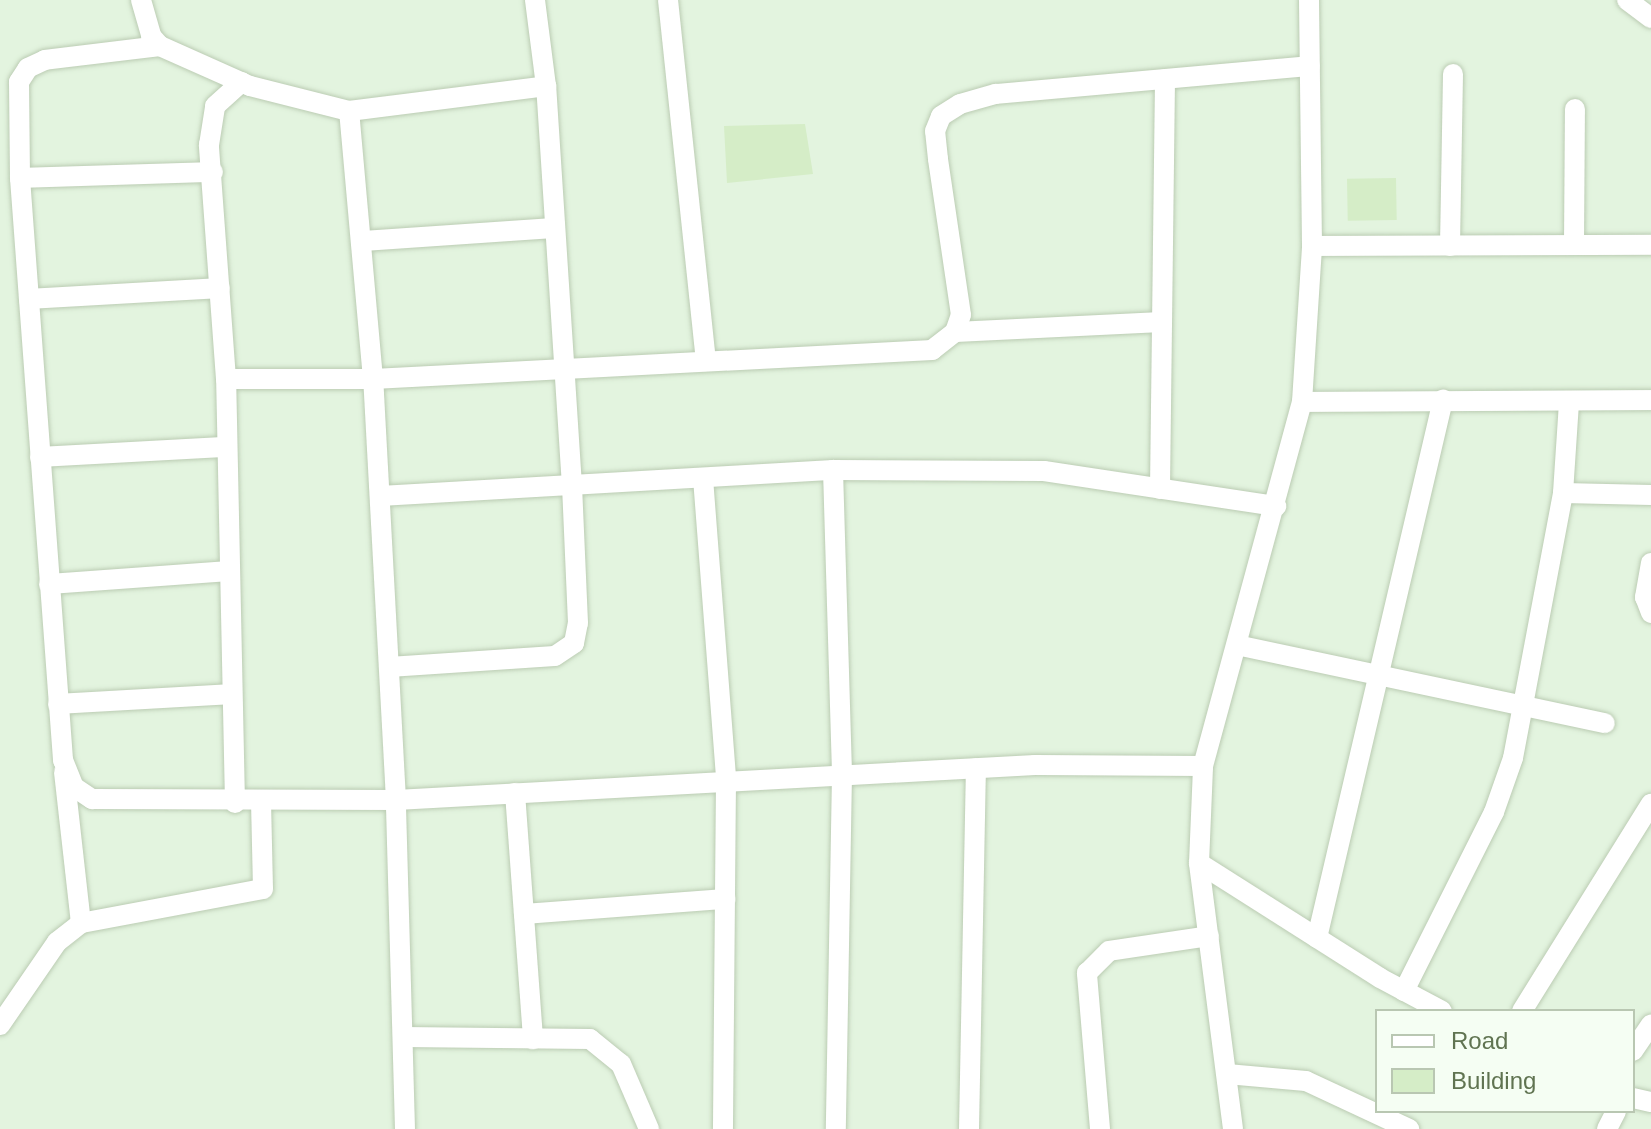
<!DOCTYPE html>
<html>
<head>
<meta charset="utf-8">
<style>
  body { margin:0 }
  #map { position:relative; width:1651px; height:1129px; overflow:hidden; background:#effbed; font-family:Arial,sans-serif }
  div>[style] { position:absolute }
  .residential>* { inset:0; background:#e3f4df }
  .building>* { inset:0; background:#d5edc7; transform-origin:0 0 }
  .roads { filter:drop-shadow(0 0 2px #bbccb3) drop-shadow(0 0 2px #bbccb3) }
  .street>* { height:20px; margin:-10px; padding:0 10px; transform-origin:10px; border-radius:10px; background:#fff }
  span { translate:-50% -50%; white-space:nowrap; text-align:center; line-height:1.15; -webkit-text-stroke:6px #f5fef3; paint-order:stroke }
  .legend { position:absolute; left:1375px; top:1009px; width:260px; height:104px; box-sizing:border-box; background:#f5fef3; border:2px solid #b9c7b2; margin:0; padding:10px 14px; list-style:none; font-size:24px; color:#607451 }
  .legend li { display:flex; align-items:center; gap:16px; height:40px }
  .legend b { width:40px; border:2px solid #b9c7b2 }
</style>
</head>
<body>
<div id="map">
  <div class="residential">
    <div style="clip-path:polygon(evenodd,0 0,1651px 0,1651px 1129px,0 1129px,0 0,1377px 1011px,1633px 1011px,1633px 1111px,1377px 1111px,1377px 1011px)"></div>
  </div>
  <div class="building">
    <div style="clip-path:polygon(805px 124px,813px 174px,727px 183px,724px 126px)"></div>
    <div style="left:1396px;top:178px;width:42px;height:49px;rotate:89deg"></div>
  </div>
  <div class="roads">
    <div class="street">
      <div style="left:141px;top:0;width:37px;rotate:74deg"></div>
      <div style="left:151px;top:36px;width:13px;rotate:48deg"></div>
      <div style="left:160px;top:46px;width:98px;rotate:24deg"></div>
      <div style="left:250px;top:86px;width:102px;rotate:14.2deg"></div>
      <div style="left:349px;top:111px;width:199px;rotate:-7.2deg"></div>
      <div style="left:668px;top:0;width:363px;rotate:84deg"></div>
      <div style="left:1627px;top:0;width:30px;rotate:37deg"></div>
      <div style="left:160px;top:46px;width:116px;rotate:173.1deg"></div>
      <div style="left:45px;top:60px;width:19px;rotate:155deg"></div>
      <div style="left:28px;top:68px;width:17px;rotate:123deg"></div>
      <div style="left:19px;top:82px;width:96px;rotate:89.4deg"></div>
      <div style="left:20px;top:178px;width:584px;rotate:85.77deg"></div>
      <div style="left:63px;top:760px;width:29px;rotate:68deg"></div>
      <div style="left:74px;top:787px;width:22px;rotate:34deg"></div>
      <div style="left:92px;top:799px;width:304px;rotate:0.2deg"></div>
      <div style="left:396px;top:800px;width:422px;rotate:-93.1deg"></div>
      <div style="left:373px;top:379px;width:269px;rotate:-95.1deg"></div>
      <div style="left:20px;top:178px;width:193px;rotate:-1.8deg"></div>
      <div style="left:362px;top:241px;width:193px;rotate:-3.9deg"></div>
      <div style="left:1574px;top:245px;width:136px;rotate:-89.6deg"></div>
      <div style="left:1312px;top:246px;width:339px;rotate:-0.2deg"></div>
      <div style="left:1450px;top:246px;width:172px;rotate:-89deg"></div>
      <div style="left:29px;top:299px;width:191px;rotate:-3.3deg"></div>
      <div style="left:955px;top:332px;width:207px;rotate:-2.8deg"></div>
      <div style="left:226px;top:379px;width:147px"></div>
      <div style="left:373px;top:379px;width:560px;rotate:-2.97deg"></div>
      <div style="left:932px;top:350px;width:29px;rotate:-38deg"></div>
      <div style="left:955px;top:332px;width:18px;rotate:-71deg"></div>
      <div style="left:961px;top:315px;width:158px;rotate:-98.4deg"></div>
      <div style="left:938px;top:159px;width:28px;rotate:-96deg"></div>
      <div style="left:935px;top:131px;width:16px;rotate:-68deg"></div>
      <div style="left:941px;top:116px;width:22px;rotate:-32deg"></div>
      <div style="left:960px;top:104px;width:37px;rotate:-16deg"></div>
      <div style="left:996px;top:94px;width:315px;rotate:-5.1deg"></div>
      <div style="left:1302px;top:402px;width:349px;rotate:-0.3deg"></div>
      <div style="left:40px;top:457px;width:187px;rotate:-3.1deg"></div>
      <div style="left:833px;top:470px;width:304px;rotate:88.3deg"></div>
      <div style="left:842px;top:774px;width:355px;rotate:91deg"></div>
      <div style="left:703px;top:478px;width:303px;rotate:85.6deg"></div>
      <div style="left:726px;top:780px;width:349px;rotate:90.5deg"></div>
      <div style="left:1160px;top:489px;width:410px;rotate:-89.3deg"></div>
      <div style="left:1563px;top:493px;width:88px;rotate:1.3deg"></div>
      <div style="left:380px;top:496px;width:454px;rotate:-3.3deg"></div>
      <div style="left:833px;top:470px;width:211px;rotate:0.3deg"></div>
      <div style="left:1044px;top:471px;width:235px;rotate:8.6deg"></div>
      <div style="left:1651px;top:563px;width:35px;rotate:100deg"></div>
      <div style="left:1645px;top:597px;width:17px;rotate:69deg"></div>
      <div style="left:49px;top:584px;width:181px;rotate:-4.1deg"></div>
      <div style="left:1237px;top:645px;width:376px;rotate:12deg"></div>
      <div style="left:389px;top:667px;width:166px;rotate:-3.8deg"></div>
      <div style="left:555px;top:656px;width:23px;rotate:-34deg"></div>
      <div style="left:574px;top:643px;width:20px;rotate:-79deg"></div>
      <div style="left:578px;top:623px;width:137px;rotate:-92.5deg"></div>
      <div style="left:572px;top:486px;width:401px;rotate:-93.7deg"></div>
      <div style="left:546px;top:86px;width:87px;rotate:-97.3deg"></div>
      <div style="left:58px;top:704px;width:174px;rotate:-3.3deg"></div>
      <div style="left:64px;top:772px;width:152px;rotate:83.6deg"></div>
      <div style="left:515px;top:793px;width:247px;rotate:85.8deg"></div>
      <div style="left:235px;top:803px;width:424px;rotate:-91.2deg"></div>
      <div style="left:226px;top:379px;width:235px;rotate:-94.2deg"></div>
      <div style="left:209px;top:145px;width:39px;rotate:-81deg"></div>
      <div style="left:215px;top:106px;width:36px;rotate:-42deg"></div>
      <div style="left:1199px;top:863px;width:214px;rotate:32.4deg"></div>
      <div style="left:1380px;top:978px;width:70px;rotate:28deg"></div>
      <div style="left:524px;top:914px;width:202px;rotate:-4.3deg"></div>
      <div style="left:1317px;top:938px;width:553px;rotate:-76.82deg"></div>
      <div style="left:1404px;top:991px;width:200px;rotate:-63.3deg"></div>
      <div style="left:1494px;top:812px;width:57px;rotate:-70.6deg"></div>
      <div style="left:1513px;top:758px;width:270px;rotate:-79.3deg"></div>
      <div style="left:1563px;top:493px;width:91px;rotate:-86.2deg"></div>
      <div style="left:1522px;top:1011px;width:244px;rotate:-58.1deg"></div>
      <div style="left:0;top:1025px;width:101px;rotate:-55.5deg"></div>
      <div style="left:57px;top:942px;width:31px;rotate:-38deg"></div>
      <div style="left:81px;top:923px;width:185px;rotate:-10.6deg"></div>
      <div style="left:263px;top:889px;width:87px;rotate:-91.3deg"></div>
      <div style="left:403px;top:1037px;width:187px;rotate:0.6deg"></div>
      <div style="left:590px;top:1039px;width:40px;rotate:39deg"></div>
      <div style="left:621px;top:1064px;width:71px;rotate:66.7deg"></div>
      <div style="left:1633px;top:1051px;width:32px;rotate:-56deg"></div>
      <div style="left:1227px;top:1074px;width:79px;rotate:5.1deg"></div>
      <div style="left:1306px;top:1081px;width:114px;rotate:25deg"></div>
      <div style="left:1633px;top:1098px;width:18px;rotate:13deg"></div>
      <div style="left:405px;top:1129px;width:329px;rotate:-91.6deg"></div>
      <div style="left:396px;top:800px;width:640px;rotate:-3.14deg"></div>
      <div style="left:1035px;top:765px;width:168px;rotate:0.3deg"></div>
      <div style="left:969px;top:1129px;width:361px;rotate:-88.9deg"></div>
      <div style="left:1100px;top:1129px;width:157px;rotate:-94.8deg"></div>
      <div style="left:1087px;top:973px;width:31px;rotate:-45deg"></div>
      <div style="left:1109px;top:951px;width:101px;rotate:-8.5deg"></div>
      <div style="left:1233px;top:1129px;width:268px;rotate:-97.3deg"></div>
      <div style="left:1199px;top:863px;width:97px;rotate:-87.6deg"></div>
      <div style="left:1203px;top:766px;width:377px;rotate:-74.8deg"></div>
      <div style="left:1302px;top:402px;width:156px;rotate:-86.3deg"></div>
      <div style="left:1312px;top:246px;width:246px;rotate:-90.7deg"></div>
      <div style="left:1607px;top:1129px;width:20px;rotate:-63deg"></div>
    </div>
  </div>
  <ul class="legend">
  <li><b style="height:10px;background:#fff"></b>Road</li>
  <li><b style="height:22px;background:#d5edc7"></b>Building</li>
  </ul>
</div>
</body>
</html>
